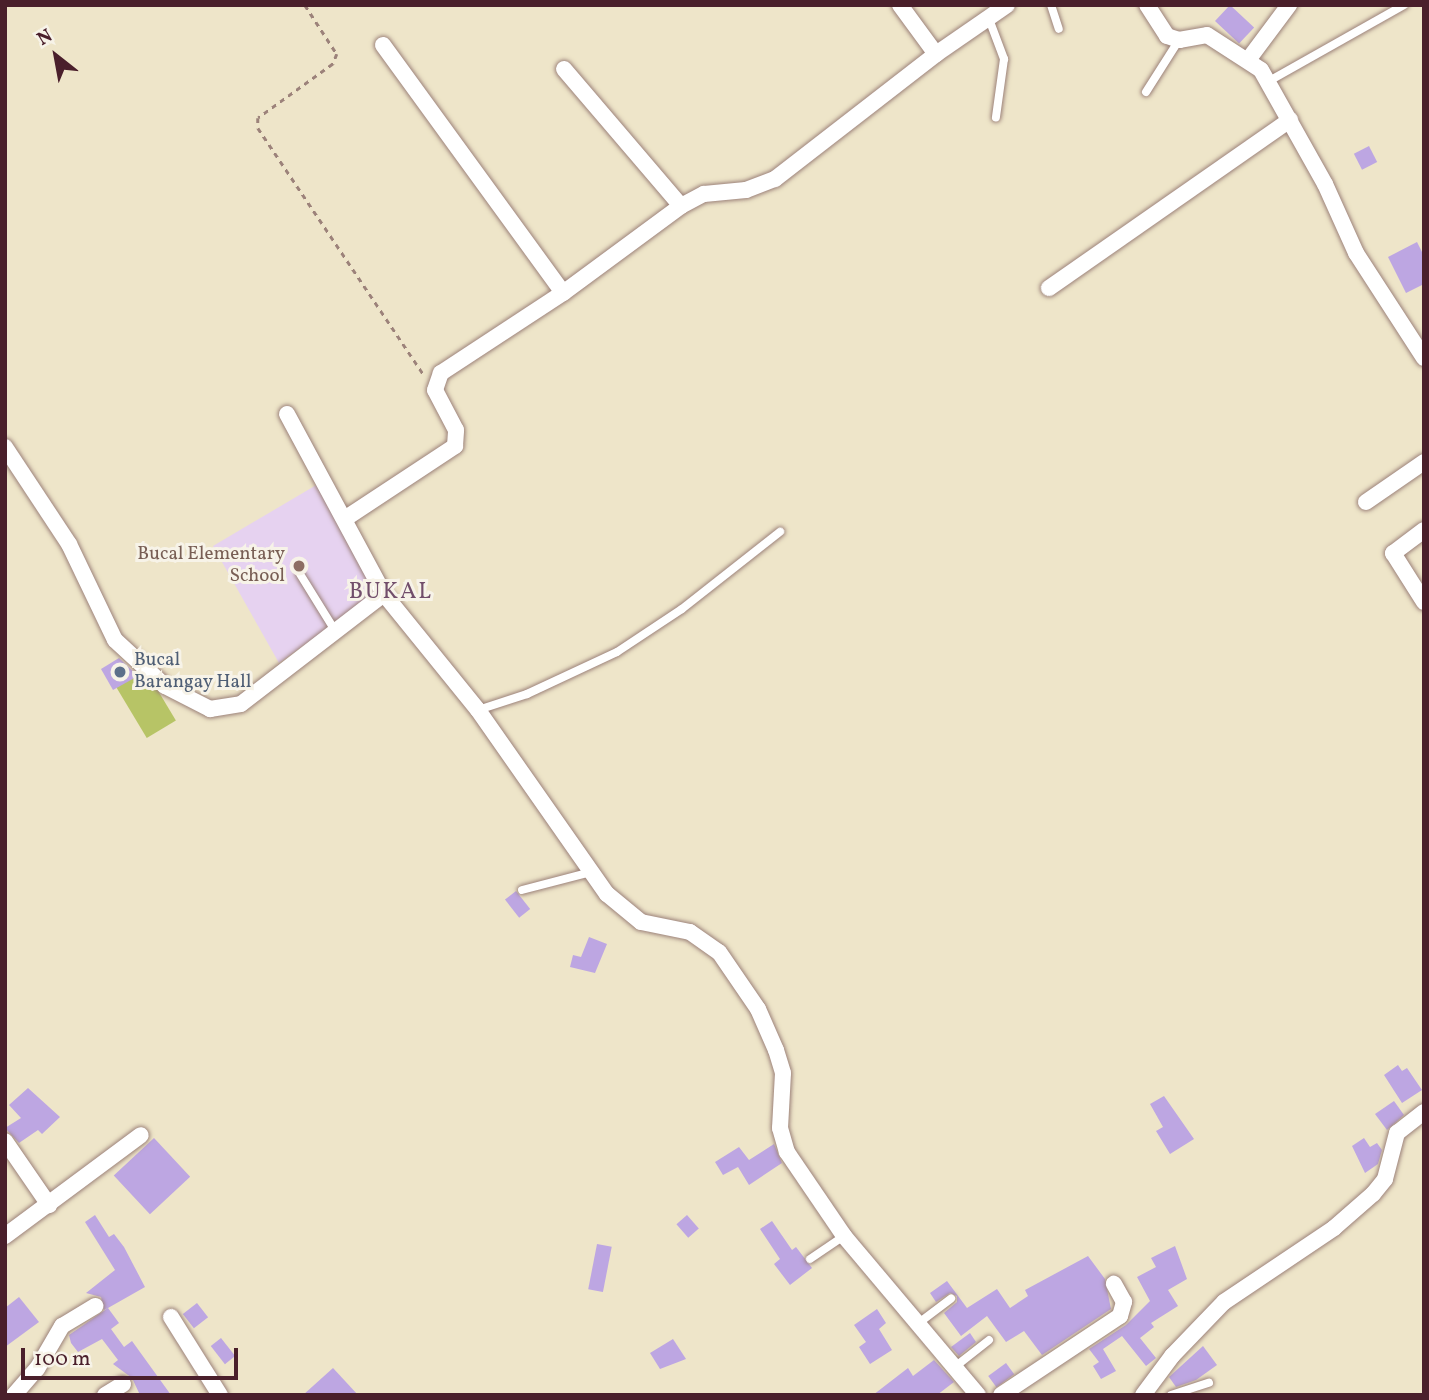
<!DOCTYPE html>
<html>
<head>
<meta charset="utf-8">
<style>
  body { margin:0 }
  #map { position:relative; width:1429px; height:1400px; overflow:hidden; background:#eee5c9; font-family:Vollkorn,serif }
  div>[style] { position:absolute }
  .built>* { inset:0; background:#e6d2f0 }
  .green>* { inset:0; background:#b7c466; transform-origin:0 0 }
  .building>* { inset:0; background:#bda6e2; transform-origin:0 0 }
  .path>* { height:2.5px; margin-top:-1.25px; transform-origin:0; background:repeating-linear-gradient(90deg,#9c827a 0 5px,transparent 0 10px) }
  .roads { filter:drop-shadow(0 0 2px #9c827a) drop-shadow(0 0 2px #9c827a) }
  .service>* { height:8px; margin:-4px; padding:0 4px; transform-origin:4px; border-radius:4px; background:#fff }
  .minor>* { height:16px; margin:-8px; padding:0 8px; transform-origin:8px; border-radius:8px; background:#fff }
  .dots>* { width:19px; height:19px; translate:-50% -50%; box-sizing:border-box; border:4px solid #f7f3e8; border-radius:50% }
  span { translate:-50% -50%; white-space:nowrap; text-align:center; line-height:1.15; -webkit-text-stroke:6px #f7f3e8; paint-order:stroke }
  .education-label { font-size:19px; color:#785e54 }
  .right { translate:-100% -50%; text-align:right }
  .service-label { font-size:19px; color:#4e5e75 }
  .left { translate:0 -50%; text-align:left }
  .quarter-label { font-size:23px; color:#724e6b; letter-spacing:2px }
  .frame { position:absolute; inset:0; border:7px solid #4a1f2b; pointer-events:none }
  .north { position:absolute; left:21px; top:21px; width:70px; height:70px; -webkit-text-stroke:5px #f7f3e8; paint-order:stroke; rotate:329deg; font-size:19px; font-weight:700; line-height:28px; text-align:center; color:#4a1f2b }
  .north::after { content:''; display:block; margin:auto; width:24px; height:32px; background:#4a1f2b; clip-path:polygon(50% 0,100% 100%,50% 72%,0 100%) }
  .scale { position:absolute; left:21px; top:1348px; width:217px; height:32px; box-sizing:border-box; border:4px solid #4a1f2b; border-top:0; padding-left:9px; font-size:21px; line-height:24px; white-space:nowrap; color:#4a1f2b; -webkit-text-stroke:5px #f7f3e8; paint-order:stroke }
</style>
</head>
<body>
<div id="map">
  <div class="built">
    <div style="clip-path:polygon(318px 484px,388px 585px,279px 663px,213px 546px)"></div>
  </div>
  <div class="green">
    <div style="left:145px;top:669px;width:60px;height:34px;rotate:59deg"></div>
  </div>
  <div class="building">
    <div style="left:1230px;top:5px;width:33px;height:22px;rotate:43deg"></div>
    <div style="left:1369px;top:146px;width:18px;height:17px;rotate:63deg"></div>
    <div style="clip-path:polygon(1417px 242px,1424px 256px,1424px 284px,1406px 293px,1388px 257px)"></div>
    <div style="clip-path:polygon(119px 658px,138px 676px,113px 690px,101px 669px)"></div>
    <div style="left:516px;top:891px;width:23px;height:14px;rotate:52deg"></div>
    <div style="clip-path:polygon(589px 937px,607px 944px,595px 973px,570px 967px,573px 955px,581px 957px)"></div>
    <div style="clip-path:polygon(1398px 1065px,1402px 1071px,1407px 1068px,1422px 1090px,1402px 1103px,1384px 1075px)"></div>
    <div style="clip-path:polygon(28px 1088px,60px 1117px,42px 1134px,38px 1130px,19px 1143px,5px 1128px,21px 1118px,9px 1105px)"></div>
    <div style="clip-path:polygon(1164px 1096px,1194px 1139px,1170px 1154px,1156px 1131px,1163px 1127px,1150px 1104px)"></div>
    <div style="clip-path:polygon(1394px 1101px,1404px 1115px,1387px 1130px,1375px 1114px)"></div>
    <div style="left:154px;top:1138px;width:53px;height:55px;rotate:47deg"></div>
    <div style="clip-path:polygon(1364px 1138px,1370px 1147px,1377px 1143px,1382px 1150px,1378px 1164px,1365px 1173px,1352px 1146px)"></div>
    <div style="clip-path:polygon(774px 1144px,782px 1163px,749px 1185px,738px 1167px,723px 1175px,715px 1162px,739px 1147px,749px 1160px)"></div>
    <div style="clip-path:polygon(95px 1215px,109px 1237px,114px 1234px,124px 1247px,145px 1287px,108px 1308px,119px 1323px,111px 1329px,124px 1347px,132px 1341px,171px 1395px,140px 1395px,132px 1378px,113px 1364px,118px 1360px,102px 1339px,78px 1352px,71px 1343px,69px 1335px,108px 1308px,104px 1310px,101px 1297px,86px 1293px,115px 1270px,85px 1222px)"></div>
    <div style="left:687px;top:1215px;width:18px;height:14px;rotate:49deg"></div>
    <div style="clip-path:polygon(772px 1221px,792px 1250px,796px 1247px,812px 1268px,790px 1285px,774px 1264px,780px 1259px,760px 1229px)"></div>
    <div style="left:597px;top:1244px;width:15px;height:46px;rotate:11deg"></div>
    <div style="clip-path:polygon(1175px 1246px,1187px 1279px,1168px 1290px,1178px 1306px,1151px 1323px,1154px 1327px,1140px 1338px,1156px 1358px,1146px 1366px,1122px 1336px,1103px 1349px,1116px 1371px,1101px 1379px,1093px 1366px,1099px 1362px,1089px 1349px,1126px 1325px,1150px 1301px,1137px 1277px,1156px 1267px,1151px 1258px)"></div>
    <div style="clip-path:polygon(1088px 1256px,1105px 1279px,1111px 1309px,1042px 1355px,1024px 1331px,1006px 1342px,987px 1316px,961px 1336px,944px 1313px,957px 1302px,957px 1296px,950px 1293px,936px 1302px,930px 1293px,947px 1281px,967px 1308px,997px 1289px,1010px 1308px,1028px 1296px,1025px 1290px)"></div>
    <div style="clip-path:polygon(19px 1297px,39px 1322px,5px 1347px,5px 1308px)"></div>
    <div style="left:197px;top:1303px;width:18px;height:18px;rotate:52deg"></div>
    <div style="clip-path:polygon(877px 1309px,886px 1323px,879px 1329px,892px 1350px,870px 1364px,859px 1347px,866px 1342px,854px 1325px)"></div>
    <div style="clip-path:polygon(970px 1333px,976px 1342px,959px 1356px,951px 1347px)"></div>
    <div style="left:221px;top:1338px;width:23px;height:13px;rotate:52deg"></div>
    <div style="clip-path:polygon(673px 1339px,686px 1359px,660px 1369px,650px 1353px)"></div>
    <div style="clip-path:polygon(1203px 1346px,1217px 1365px,1196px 1380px,1176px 1387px,1169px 1377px)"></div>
    <div style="clip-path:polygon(934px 1360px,954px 1382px,937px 1395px,873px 1395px,908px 1368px,913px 1376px)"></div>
    <div style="left:1006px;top:1363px;width:14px;height:22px;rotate:54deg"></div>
    <div style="clip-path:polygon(333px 1368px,358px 1395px,303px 1395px)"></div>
  </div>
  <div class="path">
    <div style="left:305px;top:5px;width:59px;rotate:56.9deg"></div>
    <div style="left:337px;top:54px;width:11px;rotate:112deg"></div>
    <div style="left:333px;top:64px;width:92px;rotate:144.2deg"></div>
    <div style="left:258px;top:118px;width:10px;rotate:90deg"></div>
    <div style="left:258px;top:128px;width:298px;rotate:56.1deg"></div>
  </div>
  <div class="roads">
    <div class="service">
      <div style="left:1051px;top:5px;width:25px;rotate:72deg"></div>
      <div style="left:989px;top:19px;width:43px;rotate:69.4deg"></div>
      <div style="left:1004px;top:59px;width:59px;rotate:97.9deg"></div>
      <div style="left:1269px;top:81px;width:155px;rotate:-29.4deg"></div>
      <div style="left:1146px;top:92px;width:62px;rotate:-57.6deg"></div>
      <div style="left:300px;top:574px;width:68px;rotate:58.2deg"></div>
      <div style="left:478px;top:710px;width:52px;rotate:-18.1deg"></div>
      <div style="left:527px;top:694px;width:99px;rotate:-25deg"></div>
      <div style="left:617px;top:652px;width:78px;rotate:-33.5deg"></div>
      <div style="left:682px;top:609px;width:125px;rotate:-38.2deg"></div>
      <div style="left:522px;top:890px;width:71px;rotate:-14.6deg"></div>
      <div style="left:810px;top:1259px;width:41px;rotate:-34.1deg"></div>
      <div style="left:920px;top:1322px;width:39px;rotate:-37deg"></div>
      <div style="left:956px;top:1366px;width:42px;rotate:-38.2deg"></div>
      <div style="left:1171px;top:1395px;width:40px;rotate:-18deg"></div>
    </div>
    <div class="minor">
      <div style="left:900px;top:5px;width:61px;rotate:53.7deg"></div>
      <div style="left:1147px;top:5px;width:37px;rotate:57deg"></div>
      <div style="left:1167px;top:36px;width:13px;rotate:18deg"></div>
      <div style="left:1179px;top:40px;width:28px;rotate:-10deg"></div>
      <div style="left:1207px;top:35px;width:64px;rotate:32.9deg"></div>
      <div style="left:1261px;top:70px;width:131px;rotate:60.7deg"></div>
      <div style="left:1325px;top:184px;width:76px;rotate:65.8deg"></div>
      <div style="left:1356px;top:253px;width:125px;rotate:57.1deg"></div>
      <div style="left:383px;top:45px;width:306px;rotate:54deg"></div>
      <div style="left:1248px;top:60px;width:69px;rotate:-53.3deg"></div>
      <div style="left:564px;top:69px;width:180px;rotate:49.5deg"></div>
      <div style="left:1049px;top:288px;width:294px;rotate:-34.9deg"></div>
      <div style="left:287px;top:414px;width:204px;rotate:61.7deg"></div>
      <div style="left:384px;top:594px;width:149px;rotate:51deg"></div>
      <div style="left:478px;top:710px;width:225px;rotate:55deg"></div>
      <div style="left:607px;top:894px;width:44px;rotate:39.5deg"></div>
      <div style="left:641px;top:922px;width:50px;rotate:11.5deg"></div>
      <div style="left:690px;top:932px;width:35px;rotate:35deg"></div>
      <div style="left:719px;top:952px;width:69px;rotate:55.6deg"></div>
      <div style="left:758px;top:1009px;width:45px;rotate:66.3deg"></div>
      <div style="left:776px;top:1050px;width:24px;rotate:73deg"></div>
      <div style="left:783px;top:1073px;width:55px;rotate:93.1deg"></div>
      <div style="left:780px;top:1128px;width:25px;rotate:74deg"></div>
      <div style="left:787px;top:1152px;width:102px;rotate:55.8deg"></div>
      <div style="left:844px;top:1236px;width:208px;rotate:49.9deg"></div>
      <div style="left:5px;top:447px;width:116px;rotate:56.6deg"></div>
      <div style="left:69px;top:544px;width:106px;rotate:64.4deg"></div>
      <div style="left:115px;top:640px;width:68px;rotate:42.6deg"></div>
      <div style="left:165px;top:686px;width:51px;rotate:27.1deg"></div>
      <div style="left:210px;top:709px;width:31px;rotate:-9deg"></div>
      <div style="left:241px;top:704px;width:180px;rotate:-37.6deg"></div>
      <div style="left:1366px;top:502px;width:70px;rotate:-34.6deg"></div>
      <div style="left:346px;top:518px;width:131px;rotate:-33.4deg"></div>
      <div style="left:455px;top:446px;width:16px;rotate:-86deg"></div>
      <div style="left:456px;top:430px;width:45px;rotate:-117.7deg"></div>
      <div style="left:435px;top:390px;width:18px;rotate:-71deg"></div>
      <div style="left:441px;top:373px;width:146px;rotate:-33.3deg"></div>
      <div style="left:563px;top:293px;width:147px;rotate:-36.4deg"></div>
      <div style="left:681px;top:206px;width:26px;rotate:-28deg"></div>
      <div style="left:704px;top:194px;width:42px;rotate:-5.4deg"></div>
      <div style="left:746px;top:190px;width:31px;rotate:-21deg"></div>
      <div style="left:775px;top:179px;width:204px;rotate:-37.8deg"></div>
      <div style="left:936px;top:54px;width:86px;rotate:-34.6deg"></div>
      <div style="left:1424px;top:530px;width:39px;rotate:143deg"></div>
      <div style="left:1393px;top:553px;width:58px;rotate:57.7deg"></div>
      <div style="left:5px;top:1141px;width:78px;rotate:55.5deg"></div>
      <div style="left:5px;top:1236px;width:169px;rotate:-36.6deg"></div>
      <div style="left:171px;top:1317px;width:92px;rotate:57.9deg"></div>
      <div style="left:14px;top:1395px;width:35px;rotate:-49deg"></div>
      <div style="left:37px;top:1369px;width:50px;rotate:-59.8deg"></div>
      <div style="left:62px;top:1326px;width:39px;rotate:-31deg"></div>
      <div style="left:105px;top:1395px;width:21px;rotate:-31deg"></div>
      <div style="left:1001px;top:1395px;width:143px;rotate:-33.6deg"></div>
      <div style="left:1120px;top:1316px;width:15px;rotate:-74deg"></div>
      <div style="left:1124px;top:1302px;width:21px;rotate:-119deg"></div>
      <div style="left:1143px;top:1395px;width:49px;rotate:-53.4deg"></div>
      <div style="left:1172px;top:1356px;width:75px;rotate:-46.1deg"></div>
      <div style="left:1224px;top:1302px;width:133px;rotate:-33.9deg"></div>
      <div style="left:1334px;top:1228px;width:52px;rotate:-41.1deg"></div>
      <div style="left:1373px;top:1194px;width:19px;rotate:-51deg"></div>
      <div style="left:1385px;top:1179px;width:48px;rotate:-75.4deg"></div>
      <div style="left:1397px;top:1133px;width:34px;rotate:-38deg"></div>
    </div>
  </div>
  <div class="dots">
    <div style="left:299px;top:566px;background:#8d6e63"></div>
    <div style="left:120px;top:672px;background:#5c6f8a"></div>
  </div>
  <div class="education-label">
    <span class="right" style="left:285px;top:566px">Bucal Elementary<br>School</span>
  </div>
  <div class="service-label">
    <span class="left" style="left:134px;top:672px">Bucal<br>Barangay Hall</span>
  </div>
  <div class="quarter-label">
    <span style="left:391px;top:592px">BUKAL</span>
  </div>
  <div class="frame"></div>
  <div class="north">N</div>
  <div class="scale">100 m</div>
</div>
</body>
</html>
